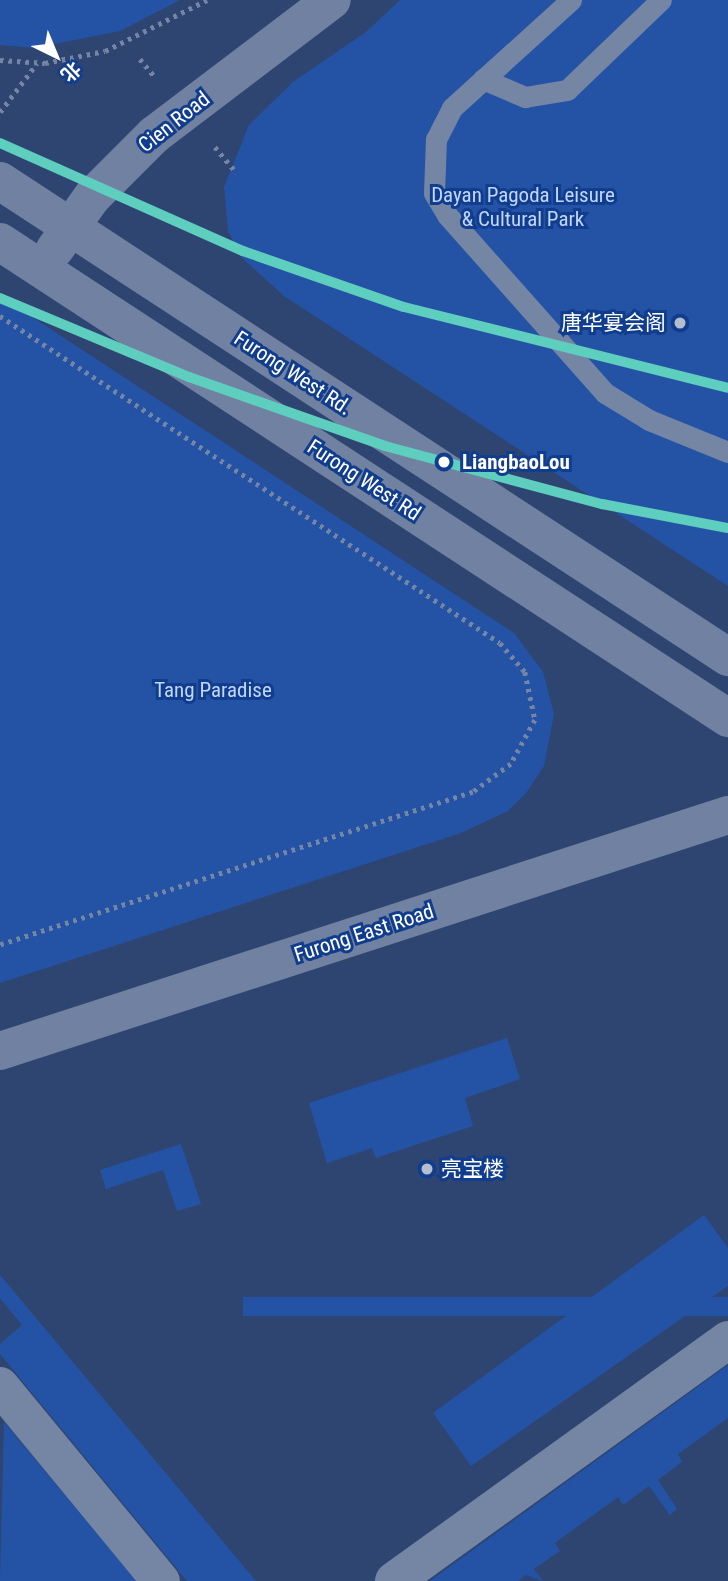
<!DOCTYPE html>
<html>
<head>
<meta charset="utf-8">
<style>
  body { margin:0 }
  #map { position:relative; width:728px; height:1581px; overflow:hidden; background:#2e4571; font-family:"Roboto Condensed","Noto Sans SC",sans-serif }
  div>[style] { position:absolute }
  .green>* { inset:0; background:#2453a6; transform-origin:0 0 }
  .path>* { height:4.5px; margin-top:-2.25px; transform-origin:0; background:repeating-linear-gradient(90deg,#7586a5 0 3.5px,transparent 0 8.5px) }
  .service>* { height:21px; margin:-10.5px; padding:0 10.5px; transform-origin:10.5px; border-radius:10.5px; background:#7586a5 }
  .minor>* { height:38px; margin:-19px; padding:0 19px; transform-origin:19px; border-radius:19px; background:#7586a5 }
  .secondary>* { height:38px; margin:-19px; padding:0 19px; transform-origin:19px; border-radius:19px; background:#7181a1 }
  .metro-1>* { height:10px; margin:-5px; padding:0 5px; transform-origin:5px; border-radius:5px; background:#5ecebe }
  .dots>* { width:19px; height:19px; translate:-50% -50%; box-sizing:border-box; border:4px solid #113d8e; border-radius:50% }
  span { translate:-50% -50%; white-space:nowrap; text-align:center; line-height:1.15; -webkit-text-stroke:6px #113d8e; paint-order:stroke }
  .street-label { font-size:21px; color:#fff }
  .park-label { font-size:21px; color:#c1d7fd }
  .poi-label { font-size:21px; color:#fff }
  .right { translate:-100% -50%; text-align:right }
  .left { translate:0 -50%; text-align:left }
  .stop-label { font-size:21px; color:#fff; font-weight:700 }
  .north { position:absolute; left:21px; top:21px; width:70px; height:70px; -webkit-text-stroke:5px #113d8e; paint-order:stroke; rotate:137deg; font-size:19px; font-weight:700; line-height:28px; text-align:center; color:#fff }
  .north::after { content:''; display:block; margin:auto; width:24px; height:32px; background:#fff; clip-path:polygon(50% 0,100% 100%,50% 72%,0 100%) }
</style>
</head>
<body>
<div id="map">
  <div class="green">
    <div style="clip-path:polygon(0 0,180px 0,120px 31px,34px 48px,0 45px)"></div>
    <div style="clip-path:polygon(400px 0,728px 0,728px 586px,284px 296px,242px 258px,228px 231px,224px 187px,249px 125px,293px 82px,366px 32px)"></div>
    <div style="clip-path:polygon(0 296px,514px 633px,543px 672px,554px 714px,544px 766px,526px 793px,508px 811px,461px 833px,0 983px)"></div>
    <div style="clip-path:polygon(507px 1038px,520px 1079px,465px 1098px,473px 1126px,376px 1158px,372px 1148px,327px 1163px,309px 1103px)"></div>
    <div style="clip-path:polygon(181px 1144px,201px 1204px,177px 1211px,163px 1170px,106px 1189px,100px 1170px)"></div>
    <div style="clip-path:polygon(704px 1215px,728px 1248px,728px 1286px,471px 1466px,433px 1413px)"></div>
    <div style="clip-path:polygon(0 1275px,256px 1581px,187px 1581px,0 1354px,0 1344px,22px 1325px,0 1298px)"></div>
    <div style="left:728px;top:1297px;width:19px;height:485px;rotate:90deg"></div>
    <div style="clip-path:polygon(728px 1365px,728px 1418px,678px 1454px,682px 1462px,658px 1480px,677px 1509px,670px 1515px,649px 1486px,623px 1505px,618px 1497px,555px 1543px,560px 1551px,534px 1569px,543px 1581px,526px 1575px,518px 1581px,430px 1581px)"></div>
    <div style="clip-path:polygon(4px 1422px,130px 1573px,136px 1581px,0 1581px)"></div>
  </div>
  <div class="path">
    <div style="left:140px;top:59px;width:23px;rotate:50deg"></div>
    <div style="left:0;top:60px;width:45px;rotate:3.8deg"></div>
    <div style="left:45px;top:63px;width:61px;rotate:-11.3deg"></div>
    <div style="left:105px;top:51px;width:114px;rotate:-26.6deg"></div>
    <div style="left:0;top:112px;width:61px;rotate:-52.9deg"></div>
    <div style="left:215px;top:147px;width:34px;rotate:50deg"></div>
    <div style="left:0;top:316px;width:597px;rotate:33.18deg"></div>
    <div style="left:500px;top:643px;width:38px;rotate:49deg"></div>
    <div style="left:525px;top:672px;width:49px;rotate:78.2deg"></div>
    <div style="left:535px;top:720px;width:50px;rotate:118.6deg"></div>
    <div style="left:511px;top:764px;width:47px;rotate:143.6deg"></div>
    <div style="left:473px;top:792px;width:497px;rotate:162.1deg"></div>
  </div>
  <div class="service">
    <div style="left:571px;top:0;width:161px;rotate:137.8deg"></div>
    <div style="left:452px;top:108px;width:35px;rotate:117deg"></div>
    <div style="left:436px;top:139px;width:54px;rotate:92.1deg"></div>
    <div style="left:434px;top:193px;width:26px;rotate:59deg"></div>
    <div style="left:447px;top:215px;width:238px;rotate:48.4deg"></div>
    <div style="left:605px;top:393px;width:52px;rotate:31.5deg"></div>
    <div style="left:649px;top:420px;width:85px;rotate:22.1deg"></div>
    <div style="left:483px;top:79px;width:46px;rotate:23.2deg"></div>
    <div style="left:525px;top:97px;width:43px;rotate:-9.5deg"></div>
    <div style="left:567px;top:90px;width:130px;rotate:-43.8deg"></div>
  </div>
  <div class="minor">
    <div style="left:0;top:1386px;width:253px;rotate:50.5deg"></div>
    <div style="left:394px;top:1581px;width:412px;rotate:-35.8deg"></div>
  </div>
  <div class="secondary">
    <div style="left:0;top:181px;width:870px;rotate:33.18deg"></div>
    <div style="left:0;top:242px;width:870px;rotate:33.18deg"></div>
    <div style="left:55px;top:249px;width:64px;rotate:-54.6deg"></div>
    <div style="left:92px;top:197px;width:88px;rotate:-45deg"></div>
    <div style="left:154px;top:135px;width:223px;rotate:-37.2deg"></div>
    <div style="left:0;top:1051px;width:765px;rotate:-17.96deg"></div>
  </div>
  <div class="metro-1">
    <div style="left:0;top:143px;width:266px;rotate:24deg"></div>
    <div style="left:243px;top:251px;width:170px;rotate:19.2deg"></div>
    <div style="left:404px;top:307px;width:334px;rotate:14deg"></div>
    <div style="left:0;top:298px;width:205px;rotate:22.7deg"></div>
    <div style="left:189px;top:377px;width:208px;rotate:19.4deg"></div>
    <div style="left:385px;top:446px;width:225px;rotate:15deg"></div>
    <div style="left:602px;top:504px;width:128px;rotate:10.8deg"></div>
  </div>
  <div class="dots">
    <div style="left:680px;top:323px;background:#b6becd"></div>
    <div style="left:444px;top:462px;background:#fff"></div>
    <div style="left:427px;top:1169px;background:#b6becd"></div>
  </div>
  <div class="street-label">
    <span style="left:174px;top:122px;rotate:-38deg">Cien Road</span>
    <span style="left:293px;top:373px;rotate:33deg">Furong West Rd.</span>
    <span style="left:364px;top:480px;rotate:33deg">Furong West Rd</span>
    <span style="left:364px;top:933px;rotate:-18deg">Furong East Road</span>
  </div>
  <div class="park-label">
    <span style="left:523px;top:207px">Dayan Pagoda Leisure<br>&amp; Cultural Park</span>
    <span style="left:213px;top:690px">Tang Paradise</span>
  </div>
  <div class="poi-label">
    <span class="right" style="left:666px;top:323px">唐华宴会阁</span>
    <span class="left" style="left:441px;top:1169px">亮宝楼</span>
  </div>
  <div class="stop-label">
    <span class="left" style="left:462px;top:462px">LiangbaoLou</span>
  </div>
  <div class="north">北</div>
</div>
</body>
</html>
